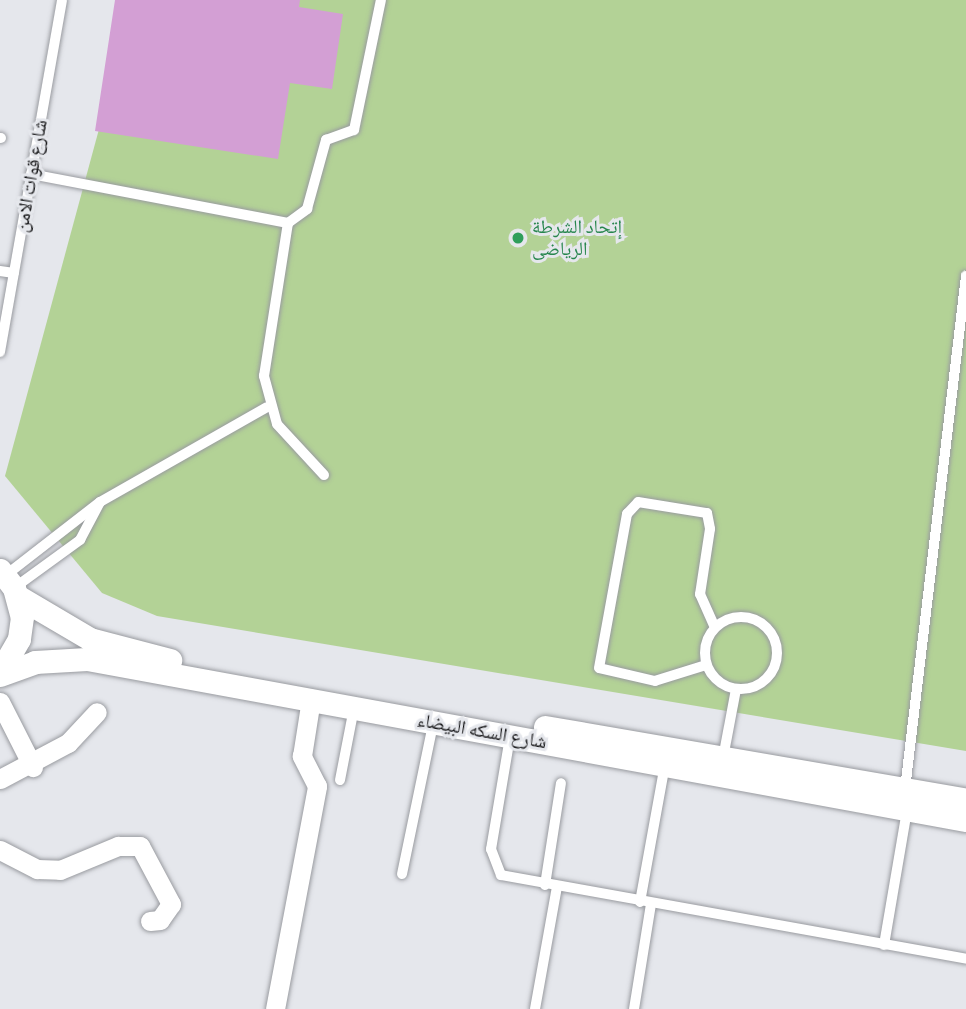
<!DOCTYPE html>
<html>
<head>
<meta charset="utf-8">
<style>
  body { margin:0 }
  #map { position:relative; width:966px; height:1009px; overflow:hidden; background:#e5e7ec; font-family:Bitter,"Noto Naskh Arabic",serif }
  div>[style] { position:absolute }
  .green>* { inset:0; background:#b3d296 }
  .building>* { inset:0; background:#d39fd4 }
  .roads { filter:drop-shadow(0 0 2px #999ba0) drop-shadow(0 0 2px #999ba0) }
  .service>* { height:10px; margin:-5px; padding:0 5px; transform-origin:5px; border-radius:5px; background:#fff }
  .service>.ring { margin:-5px; padding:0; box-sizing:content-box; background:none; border:10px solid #fff; border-radius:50% }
  .minor>* { height:19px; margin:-9.5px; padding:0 9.5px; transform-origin:9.5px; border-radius:9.5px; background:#fff }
  .tertiary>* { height:23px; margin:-11.5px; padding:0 11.5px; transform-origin:11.5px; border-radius:11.5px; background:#fff }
  .dots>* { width:19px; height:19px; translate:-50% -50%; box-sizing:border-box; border:4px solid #e5e7ec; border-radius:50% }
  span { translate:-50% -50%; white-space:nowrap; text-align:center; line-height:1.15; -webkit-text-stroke:6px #e5e7ec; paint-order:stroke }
  .street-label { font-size:19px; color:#141416 }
  .leisure-label { font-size:19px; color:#27864d }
  .left { translate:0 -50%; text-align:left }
</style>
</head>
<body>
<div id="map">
  <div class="green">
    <div style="clip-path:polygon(134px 0,966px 0,966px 751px,157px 616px,102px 593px,5px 476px)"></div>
  </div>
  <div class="building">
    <div style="clip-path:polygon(115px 0,300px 0,299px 7px,343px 14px,332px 89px,290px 83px,278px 159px,95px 131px)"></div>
  </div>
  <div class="roads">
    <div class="service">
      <div style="left:0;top:138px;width:1px"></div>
      <div style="left:31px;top:174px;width:262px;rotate:10.8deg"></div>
      <div style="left:0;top:271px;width:14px;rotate:8deg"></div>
      <div style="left:0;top:352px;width:357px;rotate:-80deg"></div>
      <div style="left:324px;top:475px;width:69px;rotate:-132.7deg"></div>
      <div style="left:277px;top:424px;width:50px;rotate:-105.2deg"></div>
      <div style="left:264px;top:376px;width:155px;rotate:-81.1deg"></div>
      <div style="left:288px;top:223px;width:24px;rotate:-36deg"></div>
      <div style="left:307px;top:209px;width:72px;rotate:-74.6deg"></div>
      <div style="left:326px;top:140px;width:30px;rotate:-20deg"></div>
      <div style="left:354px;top:130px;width:133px;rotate:-78.3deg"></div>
      <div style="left:6px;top:575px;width:119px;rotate:-37.8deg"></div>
      <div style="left:100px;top:502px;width:192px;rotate:-29.6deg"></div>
      <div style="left:14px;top:588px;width:82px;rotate:-36deg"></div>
      <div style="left:80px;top:540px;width:43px;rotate:-62.2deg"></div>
      <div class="ring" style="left:705px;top:617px;width:62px;height:62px"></div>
      <div style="left:706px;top:665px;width:53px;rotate:162.6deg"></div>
      <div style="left:655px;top:681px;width:57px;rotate:-166.9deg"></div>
      <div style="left:599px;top:668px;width:157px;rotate:-79.7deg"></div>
      <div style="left:627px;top:514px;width:16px;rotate:-47deg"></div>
      <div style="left:638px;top:502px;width:70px;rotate:9.1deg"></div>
      <div style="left:707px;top:513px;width:16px;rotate:79deg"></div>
      <div style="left:710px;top:529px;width:66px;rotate:98.7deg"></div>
      <div style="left:700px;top:594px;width:36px;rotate:66deg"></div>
      <div style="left:510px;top:737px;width:114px;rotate:99.6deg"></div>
      <div style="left:491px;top:849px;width:28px;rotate:69deg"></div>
      <div style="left:501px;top:875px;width:473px;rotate:10.2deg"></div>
      <div style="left:723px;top:758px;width:70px;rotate:-79.3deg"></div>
      <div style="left:340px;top:780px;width:73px;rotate:-79deg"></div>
      <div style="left:905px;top:789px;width:517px;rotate:-83.22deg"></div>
      <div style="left:402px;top:874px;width:153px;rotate:-78.3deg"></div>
      <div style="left:545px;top:885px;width:103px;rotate:-81.1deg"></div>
      <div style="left:640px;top:902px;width:139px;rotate:-79.7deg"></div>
      <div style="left:884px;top:945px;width:137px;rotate:-80.3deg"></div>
      <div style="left:535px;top:1009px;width:124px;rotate:-79.8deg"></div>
      <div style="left:634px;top:1009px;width:106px;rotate:-80.8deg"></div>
    </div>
    <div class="minor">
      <div style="left:0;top:702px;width:73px;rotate:63.1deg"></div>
      <div style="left:0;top:779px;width:77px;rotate:-27.9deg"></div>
      <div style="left:68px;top:743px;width:42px;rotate:-46.9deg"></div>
      <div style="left:0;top:850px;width:42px;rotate:27.2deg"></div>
      <div style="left:37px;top:869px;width:23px;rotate:2deg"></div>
      <div style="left:60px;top:870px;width:63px;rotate:-22.5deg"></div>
      <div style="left:118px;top:846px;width:22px"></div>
      <div style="left:140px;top:846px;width:66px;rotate:61.9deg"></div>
      <div style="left:171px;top:904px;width:19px;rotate:125deg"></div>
      <div style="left:160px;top:920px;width:10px;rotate:174deg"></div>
      <div style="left:275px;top:1009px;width:227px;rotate:-79.3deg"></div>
      <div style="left:317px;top:786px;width:34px;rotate:-117deg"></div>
      <div style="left:302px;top:756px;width:58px;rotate:-81deg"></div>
    </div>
    <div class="tertiary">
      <div style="left:0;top:570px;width:23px;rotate:52deg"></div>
      <div style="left:14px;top:588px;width:30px;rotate:75deg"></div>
      <div style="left:22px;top:617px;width:22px;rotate:98deg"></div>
      <div style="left:19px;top:639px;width:38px;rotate:120deg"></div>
      <div style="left:17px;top:596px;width:85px;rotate:30.5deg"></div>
      <div style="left:90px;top:639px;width:83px;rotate:14.7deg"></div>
      <div style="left:0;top:675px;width:37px;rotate:-20deg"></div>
      <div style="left:35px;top:662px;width:52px;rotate:-3.3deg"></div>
      <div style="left:87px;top:659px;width:894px;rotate:10.38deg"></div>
      <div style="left:545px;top:727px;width:427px;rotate:9.8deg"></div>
    </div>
  </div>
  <div class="dots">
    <div style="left:518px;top:238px;background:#2e9e5b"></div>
  </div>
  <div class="street-label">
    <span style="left:31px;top:176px;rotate:-80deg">شارع قوات الامن</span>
    <span style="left:482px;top:731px;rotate:10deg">شارع السكه البيضاء</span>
  </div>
  <div class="leisure-label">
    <span class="left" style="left:532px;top:238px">إتحاد الشرطة<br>الرياضى</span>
  </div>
</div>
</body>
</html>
